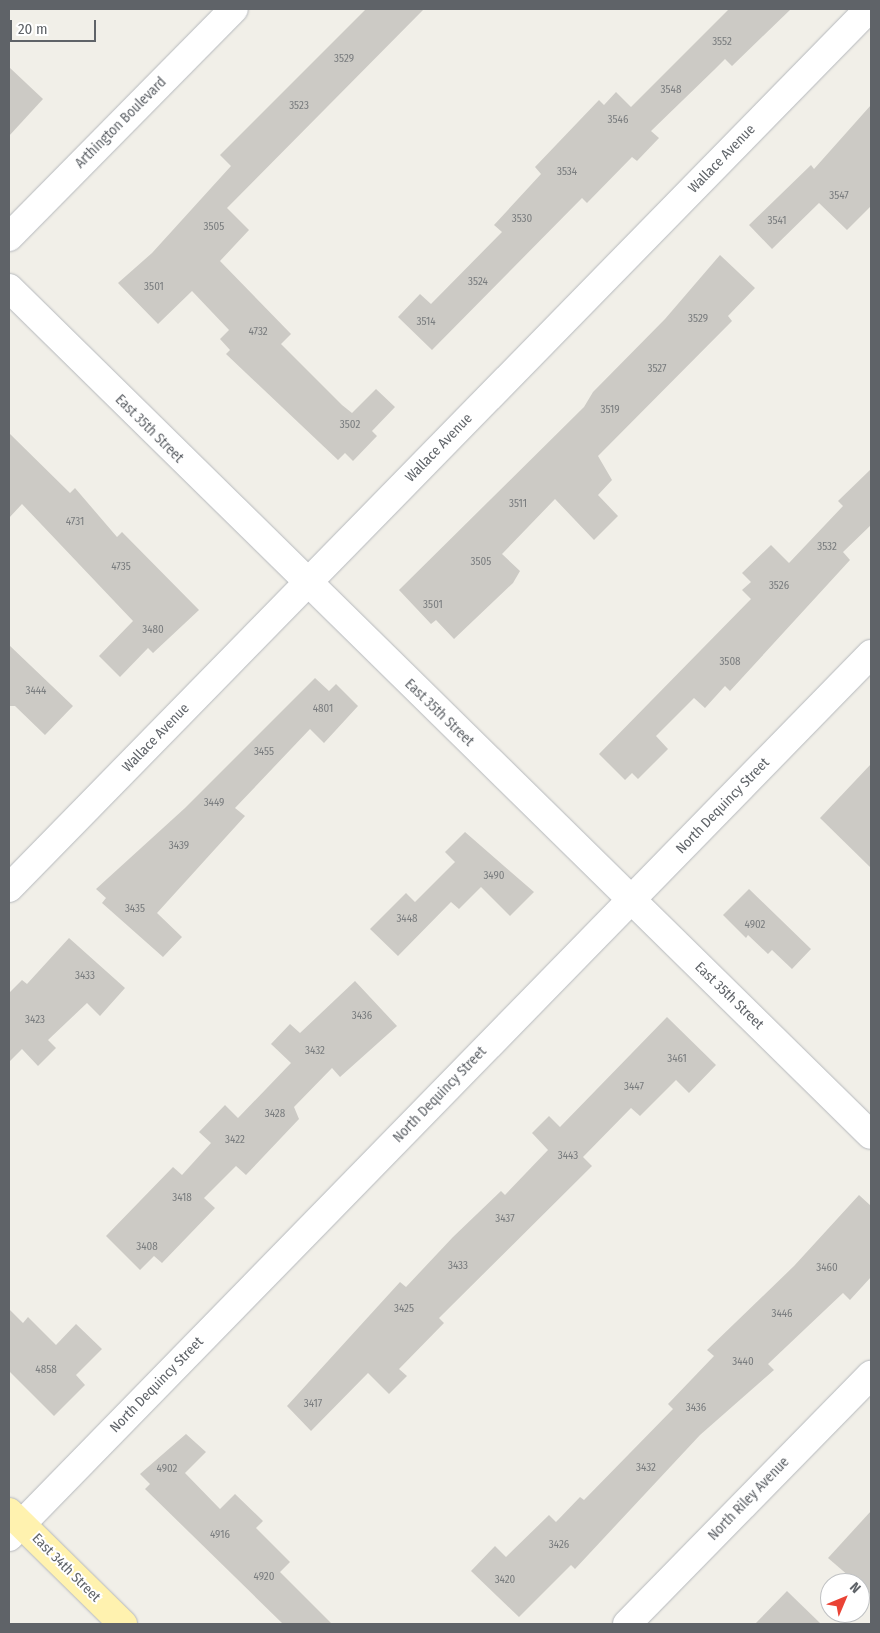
<!DOCTYPE html>
<html>
<head>
<meta charset="utf-8">
<style>
  body { margin:0 }
  #map { position:relative; width:880px; height:1633px; overflow:hidden; background:#f1efe8; font-family:"Fira Sans Condensed",sans-serif }
  div>[style] { position:absolute }
  .building>* { inset:0; background:#cccac5 }
  .roads { filter:drop-shadow(0 0 1px #b5b8bc) drop-shadow(0 0 1px #b5b8bc) }
  .minor>* { height:28px; margin:-14px; padding:0 14px; transform-origin:14px; border-radius:14px; background:#fff }
  .major>* { height:28px; margin:-14px; padding:0 14px; transform-origin:14px; border-radius:14px; background:#fff2af }
  span { translate:-50% -50%; white-space:nowrap; text-align:center; line-height:1.15; -webkit-text-stroke:4px #fff; paint-order:stroke }
  .number-label { font-size:11px; color:#7a7d7f }
  .number-label span { -webkit-text-stroke-width:0 }
  .street-label { font-size:14px; color:#5f6368 }
  .frame { position:absolute; inset:0; border:10px solid #5f6368; pointer-events:none }
  .north { position:absolute; left:820px; top:1573px; width:50px; height:50px; box-sizing:border-box; background:#fff; border:1px solid #bfc1c3; border-radius:50%; rotate:45deg; font-size:14px; font-weight:700; line-height:20px; text-align:center; color:#5f6368 }
  .north::after { content:''; display:block; margin:auto; width:18px; height:22px; background:#ea4335; clip-path:polygon(50% 0,100% 100%,50% 72%,0 100%) }
  .scale { position:absolute; left:10px; top:20px; width:86px; height:22px; box-sizing:border-box; border:2px solid #5f6368; border-top:0; padding-left:6px; font-size:15px; line-height:18px; white-space:nowrap; color:#5f6368; -webkit-text-stroke:4px #fff; paint-order:stroke }
</style>
</head>
<body>
<div id="map">
  <div class="building">
    <div style="clip-path:polygon(366px 9px,424px 9px,227px 208px,249px 230px,220px 261px,291px 334px,281px 344px,342px 405px,352px 413px,376px 389px,395px 407px,372px 431px,377px 436px,353px 461px,345px 453px,338px 460px,226px 354px,230px 350px,220px 339px,229px 330px,192px 291px,158px 324px,118px 283px,152px 253px,231px 166px,220px 155px)"></div>
    <div style="clip-path:polygon(729px 9px,791px 9px,732px 66px,725px 59px,714px 70px,651px 131px,659px 138px,637px 161px,632px 157px,587px 203px,582px 198px,432px 350px,398px 317px,420px 294px,431px 304px,502px 232px,494px 225px,541px 174px,535px 167px,599px 100px,604px 105px,616px 92px,631px 107px)"></div>
    <div style="clip-path:polygon(9px 67px,43px 99px,9px 136px)"></div>
    <div style="clip-path:polygon(871px 105px,871px 206px,847px 230px,819px 203px,772px 249px,749px 225px,811px 165px,814px 169px)"></div>
    <div style="clip-path:polygon(720px 255px,755px 288px,728px 316px,732px 321px,598px 456px,612px 480px,598px 495px,618px 516px,594px 540px,555px 499px,502px 554px,520px 571px,513px 583px,454px 639px,436px 620px,431px 624px,399px 590px,584px 407px,593px 392px,665px 319px)"></div>
    <div style="clip-path:polygon(9px 433px,70px 493px,75px 488px,117px 537px,122px 532px,199px 610px,153px 653px,148px 648px,120px 677px,99px 656px,133px 621px,22px 504px,9px 518px)"></div>
    <div style="clip-path:polygon(871px 469px,871px 525px,843px 552px,850px 560px,730px 691px,725px 686px,705px 708px,694px 698px,656px 736px,668px 749px,638px 779px,632px 773px,625px 780px,599px 754px,751px 599px,742px 590px,751px 582px,742px 573px,771px 545px,789px 563px,843px 506px,838px 501px)"></div>
    <div style="clip-path:polygon(9px 645px,73px 706px,45px 735px,15px 706px,9px 706px)"></div>
    <div style="clip-path:polygon(315px 678px,329px 691px,336px 684px,358px 706px,324px 743px,310px 729px,235px 808px,245px 816px,157px 913px,182px 937px,163px 957px,102px 903px,106px 898px,96px 889px,185px 808px)"></div>
    <div style="clip-path:polygon(871px 764px,871px 868px,820px 818px)"></div>
    <div style="clip-path:polygon(465px 832px,534px 892px,510px 916px,481px 887px,459px 909px,451px 902px,398px 956px,370px 929px,406px 893px,415px 902px,455px 862px,445px 852px)"></div>
    <div style="clip-path:polygon(749px 889px,811px 949px,792px 969px,772px 950px,768px 954px,748px 935px,746px 938px,723px 915px)"></div>
    <div style="clip-path:polygon(69px 938px,125px 988px,100px 1016px,87px 1003px,48px 1040px,56px 1048px,38px 1066px,22px 1049px,9px 1062px,9px 993px,22px 980px,27px 984px)"></div>
    <div style="clip-path:polygon(355px 981px,397px 1026px,340px 1077px,332px 1068px,294px 1107px,299px 1119px,246px 1175px,236px 1166px,204px 1198px,215px 1208px,162px 1263px,154px 1256px,140px 1270px,106px 1236px,173px 1167px,182px 1175px,211px 1143px,199px 1132px,225px 1105px,238px 1118px,291px 1063px,271px 1044px,290px 1024px,300px 1033px)"></div>
    <div style="clip-path:polygon(667px 1017px,716px 1065px,689px 1093px,676px 1080px,640px 1116px,631px 1108px,583px 1157px,592px 1166px,439px 1318px,444px 1323px,399px 1369px,407px 1376px,389px 1394px,368px 1373px,311px 1431px,287px 1406px,400px 1282px,406px 1287px,453px 1237px,501px 1191px,505px 1195px,548px 1150px,532px 1133px,549px 1116px,560px 1127px)"></div>
    <div style="clip-path:polygon(859px 1195px,871px 1206px,871px 1277px,850px 1300px,843px 1293px,768px 1364px,774px 1370px,700px 1435px,575px 1569px,571px 1565px,519px 1617px,471px 1571px,495px 1546px,506px 1557px,549px 1515px,556px 1522px,580px 1497px,584px 1500px,673px 1409px,668px 1404px,714px 1356px,707px 1350px,794px 1266px)"></div>
    <div style="clip-path:polygon(9px 1309px,23px 1323px,28px 1317px,56px 1345px,76px 1324px,102px 1349px,76px 1375px,85px 1385px,54px 1416px,9px 1371px)"></div>
    <div style="clip-path:polygon(186px 1434px,206px 1452px,185px 1473px,220px 1509px,235px 1494px,263px 1521px,256px 1528px,290px 1562px,280px 1572px,332px 1624px,283px 1624px,145px 1489px,150px 1484px,140px 1474px)"></div>
    <div style="clip-path:polygon(871px 1511px,871px 1595px,828px 1558px)"></div>
    <div style="clip-path:polygon(787px 1591px,821px 1624px,755px 1624px)"></div>
  </div>
  <div class="roads">
    <div class="minor">
      <div style="left:9px;top:237px;width:320px;rotate:-45.4deg"></div>
      <div style="left:9px;top:288px;width:1208px;rotate:44.5deg"></div>
      <div style="left:9px;top:888px;width:1230px;rotate:-45.63deg"></div>
      <div style="left:9px;top:1537px;width:1234px;rotate:-45.69deg"></div>
      <div style="left:627px;top:1624px;width:349px;rotate:-45.6deg"></div>
    </div>
    <div class="major">
      <div style="left:9px;top:1512px;width:160px;rotate:44.5deg"></div>
    </div>
  </div>
  <div class="number-label">
    <span style="left:722px;top:42px">3552</span>
    <span style="left:344px;top:59px">3529</span>
    <span style="left:671px;top:90px">3548</span>
    <span style="left:299px;top:106px">3523</span>
    <span style="left:618px;top:120px">3546</span>
    <span style="left:567px;top:172px">3534</span>
    <span style="left:839px;top:196px">3547</span>
    <span style="left:522px;top:219px">3530</span>
    <span style="left:777px;top:221px">3541</span>
    <span style="left:214px;top:227px">3505</span>
    <span style="left:478px;top:282px">3524</span>
    <span style="left:154px;top:287px">3501</span>
    <span style="left:698px;top:319px">3529</span>
    <span style="left:426px;top:322px">3514</span>
    <span style="left:258px;top:332px">4732</span>
    <span style="left:657px;top:369px">3527</span>
    <span style="left:610px;top:410px">3519</span>
    <span style="left:350px;top:425px">3502</span>
    <span style="left:518px;top:504px">3511</span>
    <span style="left:75px;top:522px">4731</span>
    <span style="left:827px;top:547px">3532</span>
    <span style="left:481px;top:562px">3505</span>
    <span style="left:121px;top:567px">4735</span>
    <span style="left:779px;top:586px">3526</span>
    <span style="left:433px;top:605px">3501</span>
    <span style="left:153px;top:630px">3480</span>
    <span style="left:730px;top:662px">3508</span>
    <span style="left:36px;top:691px">3444</span>
    <span style="left:323px;top:709px">4801</span>
    <span style="left:264px;top:752px">3455</span>
    <span style="left:214px;top:803px">3449</span>
    <span style="left:179px;top:846px">3439</span>
    <span style="left:494px;top:876px">3490</span>
    <span style="left:135px;top:909px">3435</span>
    <span style="left:407px;top:919px">3448</span>
    <span style="left:755px;top:925px">4902</span>
    <span style="left:85px;top:976px">3433</span>
    <span style="left:362px;top:1016px">3436</span>
    <span style="left:35px;top:1020px">3423</span>
    <span style="left:315px;top:1051px">3432</span>
    <span style="left:677px;top:1059px">3461</span>
    <span style="left:634px;top:1087px">3447</span>
    <span style="left:275px;top:1114px">3428</span>
    <span style="left:235px;top:1140px">3422</span>
    <span style="left:568px;top:1156px">3443</span>
    <span style="left:182px;top:1198px">3418</span>
    <span style="left:505px;top:1219px">3437</span>
    <span style="left:147px;top:1247px">3408</span>
    <span style="left:458px;top:1266px">3433</span>
    <span style="left:827px;top:1268px">3460</span>
    <span style="left:404px;top:1309px">3425</span>
    <span style="left:782px;top:1314px">3446</span>
    <span style="left:743px;top:1362px">3440</span>
    <span style="left:46px;top:1370px">4858</span>
    <span style="left:313px;top:1404px">3417</span>
    <span style="left:696px;top:1408px">3436</span>
    <span style="left:646px;top:1468px">3432</span>
    <span style="left:167px;top:1469px">4902</span>
    <span style="left:220px;top:1535px">4916</span>
    <span style="left:559px;top:1545px">3426</span>
    <span style="left:264px;top:1577px">4920</span>
    <span style="left:505px;top:1580px">3420</span>
  </div>
  <div class="street-label">
    <span style="left:121px;top:123px;rotate:-45deg">Arthington Boulevard</span>
    <span style="left:722px;top:159px;rotate:-46deg">Wallace Avenue</span>
    <span style="left:149px;top:429px;rotate:45deg">East 35th Street</span>
    <span style="left:439px;top:448px;rotate:-46deg">Wallace Avenue</span>
    <span style="left:439px;top:713px;rotate:44deg">East 35th Street</span>
    <span style="left:156px;top:738px;rotate:-46deg">Wallace Avenue</span>
    <span style="left:723px;top:806px;rotate:-46deg">North Dequincy Street</span>
    <span style="left:729px;top:996px;rotate:44deg">East 35th Street</span>
    <span style="left:440px;top:1095px;rotate:-46deg">North Dequincy Street</span>
    <span style="left:157px;top:1385px;rotate:-46deg">North Dequincy Street</span>
    <span style="left:749px;top:1499px;rotate:-46deg">North Riley Avenue</span>
    <span style="left:66px;top:1568px;rotate:45deg">East 34th Street</span>
  </div>
  <div class="frame"></div>
  <div class="north">N</div>
  <div class="scale">20 m</div>
</div>
</body>
</html>
